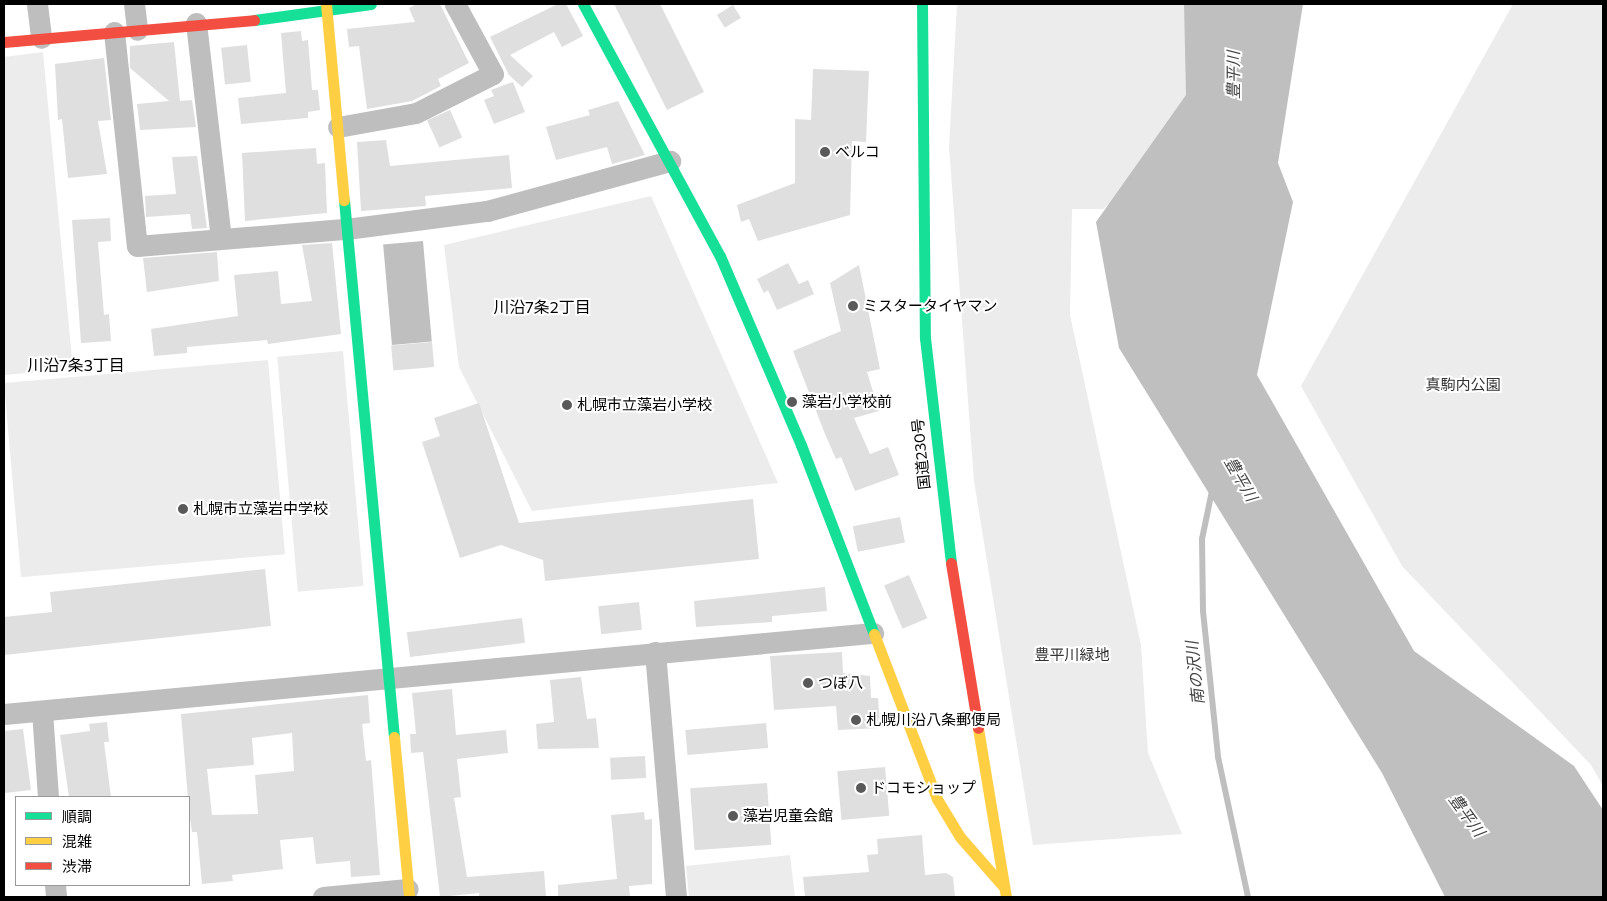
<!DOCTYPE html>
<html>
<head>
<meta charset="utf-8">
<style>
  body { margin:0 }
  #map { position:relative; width:1607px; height:901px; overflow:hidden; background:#fff; font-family:Commissioner,"Noto Sans JP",sans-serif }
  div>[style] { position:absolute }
  .green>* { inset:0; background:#ececec; transform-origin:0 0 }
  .water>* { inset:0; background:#bfbfbf; transform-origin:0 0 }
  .stream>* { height:6px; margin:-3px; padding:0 3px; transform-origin:3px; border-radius:3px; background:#bfbfbf }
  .building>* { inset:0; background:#dfdfdf; transform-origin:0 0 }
  .street>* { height:21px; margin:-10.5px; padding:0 10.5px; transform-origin:10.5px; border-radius:10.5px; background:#bebebe }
  .fast>* { height:11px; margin:-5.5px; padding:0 5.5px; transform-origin:5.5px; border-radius:5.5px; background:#16e098 }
  .slow>* { height:11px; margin:-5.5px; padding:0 5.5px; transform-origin:5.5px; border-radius:5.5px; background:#ffcf43 }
  .jam>* { height:11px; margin:-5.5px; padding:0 5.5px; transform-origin:5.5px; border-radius:5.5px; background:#f24e42 }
  .dots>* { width:14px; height:14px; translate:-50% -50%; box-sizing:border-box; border:2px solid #fff; border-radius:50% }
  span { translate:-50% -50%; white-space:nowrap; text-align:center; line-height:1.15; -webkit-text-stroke:4px #fff; paint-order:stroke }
  .poi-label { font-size:15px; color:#000 }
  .left { translate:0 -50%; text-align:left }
  .park-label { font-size:15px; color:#333 }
  .street-label { font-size:15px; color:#000 }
  .water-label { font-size:16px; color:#444; font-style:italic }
  .neighbourhood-label { font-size:16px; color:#000 }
  .frame { position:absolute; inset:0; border:5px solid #000; pointer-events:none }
  .legend { position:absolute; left:15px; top:796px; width:175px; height:90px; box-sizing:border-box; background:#fff; border:1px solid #999; margin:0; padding:6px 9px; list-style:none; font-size:15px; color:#000 }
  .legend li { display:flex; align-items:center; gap:10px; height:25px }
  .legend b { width:25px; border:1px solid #999 }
</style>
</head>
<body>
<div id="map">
  <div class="green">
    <div style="clip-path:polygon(957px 4px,1202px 4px,1199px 88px,1150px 168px,1103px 209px,1072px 209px,1070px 315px,1141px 645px,1148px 753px,1182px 834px,1033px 845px,974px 481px,949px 147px)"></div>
    <div style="clip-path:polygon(1513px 4px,1603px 4px,1603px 786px,1591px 765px,1402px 566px,1301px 386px)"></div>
    <div style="clip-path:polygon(43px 52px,73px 369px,4px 375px,4px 57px)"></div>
    <div style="clip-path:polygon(651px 196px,778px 483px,532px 511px,459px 367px,444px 245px)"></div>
    <div style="left:343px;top:351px;width:236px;height:66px;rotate:85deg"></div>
    <div style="left:268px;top:360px;width:195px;height:265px;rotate:85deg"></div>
    <div style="clip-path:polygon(790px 855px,795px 897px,689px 897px,686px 866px)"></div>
  </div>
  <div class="water">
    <div style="clip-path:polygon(1184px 4px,1303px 4px,1278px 163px,1293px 202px,1257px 375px,1414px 651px,1574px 766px,1603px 810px,1603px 897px,1445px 897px,1382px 773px,1119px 348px,1096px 222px,1186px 95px)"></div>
    <div style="left:423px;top:241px;width:101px;height:40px;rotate:85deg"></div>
  </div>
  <div class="stream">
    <div style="left:1213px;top:486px;width:54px;rotate:101.7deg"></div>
    <div style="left:1202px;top:539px;width:72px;rotate:89.2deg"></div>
    <div style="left:1203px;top:611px;width:147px;rotate:84.1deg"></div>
    <div style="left:1218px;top:757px;width:143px;rotate:77.9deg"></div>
  </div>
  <div class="building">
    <div style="clip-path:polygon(417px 4px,440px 4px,469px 63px,438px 79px,441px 86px,412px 101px,367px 109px,359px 46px,349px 47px,347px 29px,415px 22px,409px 8px)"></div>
    <div style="clip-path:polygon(558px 4px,566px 4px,583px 36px,562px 47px,554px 32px,510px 55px,533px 76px,522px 87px,509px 75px,490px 37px)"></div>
    <div style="clip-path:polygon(614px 4px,660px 4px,704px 92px,667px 110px)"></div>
    <div style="left:733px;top:5px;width:15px;height:19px;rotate:58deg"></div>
    <div style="clip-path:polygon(301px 31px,302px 41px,308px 40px,312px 90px,318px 90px,320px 110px,308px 112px,308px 118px,241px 124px,238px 98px,286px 93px,281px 33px)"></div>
    <div style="clip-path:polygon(174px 42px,180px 101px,192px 100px,196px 127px,140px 130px,137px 104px,169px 101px,130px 68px,130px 46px)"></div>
    <div style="left:247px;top:45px;width:37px;height:26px;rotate:84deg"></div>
    <div style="clip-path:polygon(104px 58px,111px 120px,98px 121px,107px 174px,68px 178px,62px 119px,58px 120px,55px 64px)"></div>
    <div style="clip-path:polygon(813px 69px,869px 71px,866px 142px,852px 141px,850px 215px,758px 241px,749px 219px,741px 222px,737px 205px,795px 183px,795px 119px,811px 120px)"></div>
    <div style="clip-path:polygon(513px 82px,525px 112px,494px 124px,484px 100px,494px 96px,491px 90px)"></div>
    <div style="clip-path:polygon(618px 101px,645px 155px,612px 164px,607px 147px,556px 160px,546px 127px,590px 115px,588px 110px)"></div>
    <div style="left:450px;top:110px;width:30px;height:25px;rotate:66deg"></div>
    <div style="clip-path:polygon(386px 140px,390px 166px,509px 155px,512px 188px,425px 196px,426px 206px,361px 211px,357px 142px)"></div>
    <div style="clip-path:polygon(316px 148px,317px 164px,325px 163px,327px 213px,245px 221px,242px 153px)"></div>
    <div style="clip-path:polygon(197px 156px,207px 228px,192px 229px,190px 214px,146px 217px,145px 196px,176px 194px,172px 157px)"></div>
    <div style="clip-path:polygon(110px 218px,111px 241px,98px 242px,104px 315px,109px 314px,111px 341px,81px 343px,72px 220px)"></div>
    <div style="clip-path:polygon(332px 243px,341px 334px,268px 344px,267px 340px,187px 347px,187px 353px,154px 356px,151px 329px,238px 316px,234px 275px,278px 271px,281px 304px,312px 301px,302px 245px)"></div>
    <div style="clip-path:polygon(217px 252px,219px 281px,147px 292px,143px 258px)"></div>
    <div style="clip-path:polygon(788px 263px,799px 284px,808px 280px,814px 294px,777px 310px,768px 290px,764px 293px,757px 279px)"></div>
    <div style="clip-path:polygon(859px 265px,880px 369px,867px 372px,879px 411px,854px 418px,870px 454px,888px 447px,899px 475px,855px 491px,841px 457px,836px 459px,825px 434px,793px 351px,841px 331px,830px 283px)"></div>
    <div style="left:432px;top:342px;width:25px;height:41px;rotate:85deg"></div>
    <div style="clip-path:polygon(479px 403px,519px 523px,753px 499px,759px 559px,545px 581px,543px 560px,501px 545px,460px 558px,422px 442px,440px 436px,434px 418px)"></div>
    <div style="left:900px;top:517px;width:26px;height:48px;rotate:79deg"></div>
    <div style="clip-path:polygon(265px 569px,271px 626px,4px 655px,4px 617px,52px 612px,50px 592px)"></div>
    <div style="left:909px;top:575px;width:47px;height:27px;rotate:67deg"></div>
    <div style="clip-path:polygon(825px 587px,827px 611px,772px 616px,772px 622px,696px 627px,694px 601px)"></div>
    <div style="left:639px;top:602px;width:28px;height:41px;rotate:84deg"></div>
    <div style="left:522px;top:618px;width:25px;height:116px;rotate:83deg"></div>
    <div style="clip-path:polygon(842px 652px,843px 673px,870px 676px,871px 698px,878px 698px,880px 728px,838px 730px,836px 706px,774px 710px,770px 656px)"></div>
    <div style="clip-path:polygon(581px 677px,587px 719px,596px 718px,599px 748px,538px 749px,536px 724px,554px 722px,550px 680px)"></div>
    <div style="clip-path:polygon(452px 689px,456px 735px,506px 730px,508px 753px,457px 759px,461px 797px,454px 798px,467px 877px,544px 871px,546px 897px,479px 897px,479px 893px,440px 897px,423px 752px,411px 753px,410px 734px,416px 734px,412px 693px)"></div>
    <div style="clip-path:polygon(evenodd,368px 695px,370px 723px,362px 724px,366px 761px,371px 760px,380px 875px,351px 877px,350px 861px,316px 864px,313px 837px,280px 840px,283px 869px,232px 875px,233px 881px,202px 884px,197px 832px,192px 832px,189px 811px,181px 714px,368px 695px,292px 733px,294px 771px,255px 775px,258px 814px,212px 815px,207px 769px,254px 765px,252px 738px,292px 733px)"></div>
    <div style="clip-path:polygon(107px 722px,109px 742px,104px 742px,111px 797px,69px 797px,60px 735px,90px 731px,89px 724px)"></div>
    <div style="left:766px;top:723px;width:25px;height:81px;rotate:85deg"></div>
    <div style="clip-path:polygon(23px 729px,31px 790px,5px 793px,4px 731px)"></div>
    <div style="left:645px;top:756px;width:22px;height:35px;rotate:87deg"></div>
    <div style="left:885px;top:767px;width:49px;height:48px;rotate:85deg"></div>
    <div style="left:767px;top:783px;width:62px;height:77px;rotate:86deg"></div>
    <div style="clip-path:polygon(644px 812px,645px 820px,652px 819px,652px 884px,629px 886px,630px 896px,558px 897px,558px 885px,617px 879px,611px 815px)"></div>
    <div style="clip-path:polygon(922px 835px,925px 875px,946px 873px,953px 877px,955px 897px,805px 897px,803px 877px,869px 872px,867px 855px,878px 854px,877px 839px)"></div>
  </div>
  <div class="street">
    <div style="left:37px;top:4px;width:34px;rotate:83deg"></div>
    <div style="left:134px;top:4px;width:26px;rotate:83deg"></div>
    <div style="left:196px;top:23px;width:217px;rotate:83.4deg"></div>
    <div style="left:114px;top:32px;width:215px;rotate:83.9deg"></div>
    <div style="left:137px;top:246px;width:210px;rotate:-4.7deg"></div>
    <div style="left:346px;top:229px;width:142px;rotate:-7.3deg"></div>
    <div style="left:487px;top:211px;width:190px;rotate:-15.3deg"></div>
    <div style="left:338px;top:127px;width:79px;rotate:-10.2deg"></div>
    <div style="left:416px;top:113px;width:86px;rotate:-26.9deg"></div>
    <div style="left:493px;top:74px;width:80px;rotate:-118.5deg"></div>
    <div style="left:655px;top:652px;width:246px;rotate:85.1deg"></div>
    <div style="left:42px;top:711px;width:86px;rotate:86deg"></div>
    <div style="left:4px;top:714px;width:873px;rotate:-5.33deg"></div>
    <div style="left:55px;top:885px;width:12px;rotate:85deg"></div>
    <div style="left:323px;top:897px;width:85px;rotate:-5.4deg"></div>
  </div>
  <div class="fast">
    <div style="left:583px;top:4px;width:287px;rotate:61.5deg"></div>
    <div style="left:720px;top:256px;width:206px;rotate:66.8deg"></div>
    <div style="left:801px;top:445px;width:203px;rotate:68.9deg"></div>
    <div style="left:922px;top:4px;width:334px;rotate:89.5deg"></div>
    <div style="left:925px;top:338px;width:226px;rotate:83.4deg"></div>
    <div style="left:254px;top:20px;width:118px;rotate:-7.8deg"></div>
    <div style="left:344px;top:200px;width:539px;rotate:84.68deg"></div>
  </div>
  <div class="slow">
    <div style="left:326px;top:4px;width:197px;rotate:84.8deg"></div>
    <div style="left:874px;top:634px;width:177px;rotate:69.1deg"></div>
    <div style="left:937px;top:799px;width:44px;rotate:58.8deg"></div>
    <div style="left:960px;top:837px;width:67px;rotate:48.7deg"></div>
    <div style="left:978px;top:728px;width:171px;rotate:80.6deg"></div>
    <div style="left:394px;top:737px;width:161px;rotate:84.6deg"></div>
  </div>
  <div class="jam">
    <div style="left:4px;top:42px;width:251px;rotate:-5deg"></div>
    <div style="left:951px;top:563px;width:167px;rotate:80.7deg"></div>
  </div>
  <div class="dots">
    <div style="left:825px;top:152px;background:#595959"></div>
    <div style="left:853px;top:306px;background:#595959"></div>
    <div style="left:792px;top:402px;background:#595959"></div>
    <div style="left:567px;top:405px;background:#595959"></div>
    <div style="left:183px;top:509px;background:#595959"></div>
    <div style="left:808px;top:683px;background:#595959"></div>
    <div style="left:856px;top:720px;background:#595959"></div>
    <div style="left:861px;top:788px;background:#595959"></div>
    <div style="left:733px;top:816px;background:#595959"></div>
  </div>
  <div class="poi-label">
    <span class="left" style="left:835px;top:152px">ベルコ</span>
    <span class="left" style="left:863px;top:306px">ミスタータイヤマン</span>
    <span class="left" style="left:802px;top:402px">藻岩小学校前</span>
    <span class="left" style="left:577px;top:405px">札幌市立藻岩小学校</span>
    <span class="left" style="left:193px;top:509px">札幌市立藻岩中学校</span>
    <span class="left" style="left:818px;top:683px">つぼ八</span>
    <span class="left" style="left:866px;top:720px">札幌川沿八条郵便局</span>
    <span class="left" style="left:871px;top:788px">ドコモショップ</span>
    <span class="left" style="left:743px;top:816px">藻岩児童会館</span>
  </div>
  <div class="park-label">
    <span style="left:1463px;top:385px">真駒内公園</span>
    <span style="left:1072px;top:655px">豊平川緑地</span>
  </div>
  <div class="street-label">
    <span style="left:921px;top:454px;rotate:-96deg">国道230号</span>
  </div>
  <div class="water-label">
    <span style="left:1233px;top:75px;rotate:-90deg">豊平川</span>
    <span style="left:1241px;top:479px;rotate:60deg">豊平川</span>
    <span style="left:1195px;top:673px;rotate:-96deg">南の沢川</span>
    <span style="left:1467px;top:815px;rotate:54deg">豊平川</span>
  </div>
  <div class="neighbourhood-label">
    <span style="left:542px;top:307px">川沿7条2丁目</span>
    <span style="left:76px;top:365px">川沿7条3丁目</span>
  </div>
  <div class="frame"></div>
  <ul class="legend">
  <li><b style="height:6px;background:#16e098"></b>順調</li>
  <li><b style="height:6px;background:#ffcf43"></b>混雑</li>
  <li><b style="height:6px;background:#f24e42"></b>渋滞</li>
  </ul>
</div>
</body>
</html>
